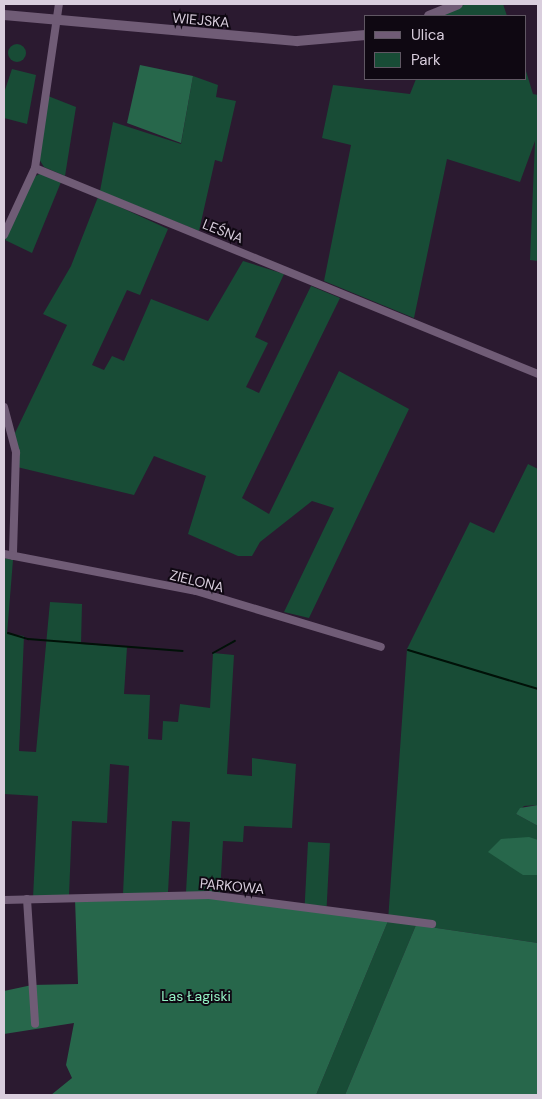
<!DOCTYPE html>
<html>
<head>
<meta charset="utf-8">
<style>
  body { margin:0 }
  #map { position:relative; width:542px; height:1099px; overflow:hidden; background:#2b1a30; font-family:"DM Sans",sans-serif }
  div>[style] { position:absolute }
  .green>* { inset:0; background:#184c36; transform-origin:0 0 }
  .round { border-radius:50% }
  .forest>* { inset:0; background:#27674b }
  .stream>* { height:2px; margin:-1px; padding:0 1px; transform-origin:1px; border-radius:1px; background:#011108 }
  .minor>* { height:8px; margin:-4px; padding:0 4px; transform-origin:4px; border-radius:4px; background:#705c76 }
  .tertiary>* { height:10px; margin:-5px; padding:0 5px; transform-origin:5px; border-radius:5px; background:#705c76 }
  span { translate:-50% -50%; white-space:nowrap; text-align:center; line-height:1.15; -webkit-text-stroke:4px #0f0812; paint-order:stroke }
  .street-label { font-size:14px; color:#d9cedd }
  .park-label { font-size:14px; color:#94f2c5 }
  .frame { position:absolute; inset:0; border:5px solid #d9cedd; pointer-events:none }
  .legend { position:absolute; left:364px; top:15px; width:162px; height:65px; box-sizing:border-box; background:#0f0812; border:1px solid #605763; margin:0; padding:6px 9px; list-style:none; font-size:15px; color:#d9cedd }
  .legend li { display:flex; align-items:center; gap:10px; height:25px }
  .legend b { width:25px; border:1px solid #605763 }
</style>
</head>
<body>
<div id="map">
  <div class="green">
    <div style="clip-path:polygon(466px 4px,503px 4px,507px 16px,440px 16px)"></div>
    <div class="round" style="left:8px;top:44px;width:18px;height:18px"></div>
    <div style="clip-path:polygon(12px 69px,36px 75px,27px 124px,4px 118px,4px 93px)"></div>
    <div style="clip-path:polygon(526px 71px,533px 94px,538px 95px,538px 261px,530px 260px,535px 141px,520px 182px,447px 159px,414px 318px,324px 281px,351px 145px,322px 138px,333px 85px,410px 94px,416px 79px,526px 79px)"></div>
    <div style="clip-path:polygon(193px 76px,218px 85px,216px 97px,236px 101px,222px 162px,215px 160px,199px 231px,100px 191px,113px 122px,181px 144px)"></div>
    <div style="clip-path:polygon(48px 96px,76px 107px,65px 176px,44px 167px,39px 159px)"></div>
    <div style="clip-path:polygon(41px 173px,61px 182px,32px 253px,5px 240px,34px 177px)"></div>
    <div style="clip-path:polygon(98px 197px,168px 229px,140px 295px,127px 290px,92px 365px,104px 370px,112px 356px,124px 361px,151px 299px,208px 321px,243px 261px,284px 274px,255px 337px,268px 343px,246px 387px,259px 393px,311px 286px,340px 298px,242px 498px,269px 514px,339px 371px,409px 409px,309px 618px,284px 612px,334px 508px,312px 501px,260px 542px,252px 556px,238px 556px,188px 534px,206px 476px,154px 456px,134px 495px,17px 467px,15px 433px,67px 325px,43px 314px,71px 266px)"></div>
    <div style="clip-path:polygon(528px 464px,538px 469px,538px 805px,524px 806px,516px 814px,538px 826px,538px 943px,416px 925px,345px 1095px,316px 1095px,388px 921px,407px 649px,470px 522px,494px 533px)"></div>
    <div style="clip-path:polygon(4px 558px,13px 560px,7px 634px,24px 636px,19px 751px,36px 752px,50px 602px,82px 604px,81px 644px,127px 647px,124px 694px,150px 695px,148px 739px,162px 740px,163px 721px,178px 722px,180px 704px,210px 708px,213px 653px,234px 655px,227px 774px,252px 776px,252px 758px,296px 764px,292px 828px,244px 826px,243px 842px,223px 841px,220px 894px,186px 892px,190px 822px,172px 821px,168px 892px,123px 894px,129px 766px,110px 764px,107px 823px,72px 821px,69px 896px,33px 898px,38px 796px,4px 794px)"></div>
    <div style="left:308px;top:842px;width:22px;height:63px;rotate:3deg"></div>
  </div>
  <div class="forest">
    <div style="clip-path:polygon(140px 65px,193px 76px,181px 143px,127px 123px)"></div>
    <div style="clip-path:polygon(538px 805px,538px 826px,516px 814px,520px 808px)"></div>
    <div style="clip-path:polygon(529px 837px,538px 840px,538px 875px,523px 875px,488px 852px,501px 839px)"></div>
    <div style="clip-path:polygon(208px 897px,388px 921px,316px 1095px,51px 1095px,72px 1078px,66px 1065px,74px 1023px,4px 1034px,4px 991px,32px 985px,78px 984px,75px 899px)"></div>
    <div style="clip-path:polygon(416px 925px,538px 943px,538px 1095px,345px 1095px)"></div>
  </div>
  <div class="stream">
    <div style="left:8px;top:633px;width:21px;rotate:17deg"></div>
    <div style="left:28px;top:639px;width:155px;rotate:4.4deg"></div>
    <div style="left:408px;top:650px;width:136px;rotate:16.7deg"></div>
    <div style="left:213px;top:653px;width:25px;rotate:-29deg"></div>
  </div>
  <div class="minor">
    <div style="left:35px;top:168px;width:544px;rotate:22.27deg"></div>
    <div style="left:4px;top:235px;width:74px;rotate:-65.2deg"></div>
    <div style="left:35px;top:168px;width:166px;rotate:-81.7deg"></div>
    <div style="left:4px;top:407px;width:47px;rotate:75.1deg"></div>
    <div style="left:16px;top:452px;width:104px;rotate:91.7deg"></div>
    <div style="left:4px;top:554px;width:196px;rotate:10.9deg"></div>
    <div style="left:196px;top:591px;width:193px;rotate:16.8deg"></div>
    <div style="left:27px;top:899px;width:125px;rotate:86.3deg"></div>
    <div style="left:4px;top:900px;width:205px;rotate:-1.4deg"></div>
    <div style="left:209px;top:895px;width:225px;rotate:7.4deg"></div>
  </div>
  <div class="tertiary">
    <div style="left:4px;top:15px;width:294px;rotate:5.1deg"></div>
    <div style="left:297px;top:41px;width:69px;rotate:-5deg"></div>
    <div style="left:429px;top:16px;width:31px;rotate:-22deg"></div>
  </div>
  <div class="street-label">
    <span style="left:201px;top:20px;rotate:5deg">WIEJSKA</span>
    <span style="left:223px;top:231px;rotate:22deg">LEŚNA</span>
    <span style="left:197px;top:581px;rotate:14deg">ZIELONA</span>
    <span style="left:232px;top:886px;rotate:5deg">PARKOWA</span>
  </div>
  <div class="park-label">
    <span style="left:196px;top:996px">Las Łagiski</span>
  </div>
  <div class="frame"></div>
  <ul class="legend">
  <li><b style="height:6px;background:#705c76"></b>Ulica</li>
  <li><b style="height:14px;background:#184c36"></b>Park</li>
  </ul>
</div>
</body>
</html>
